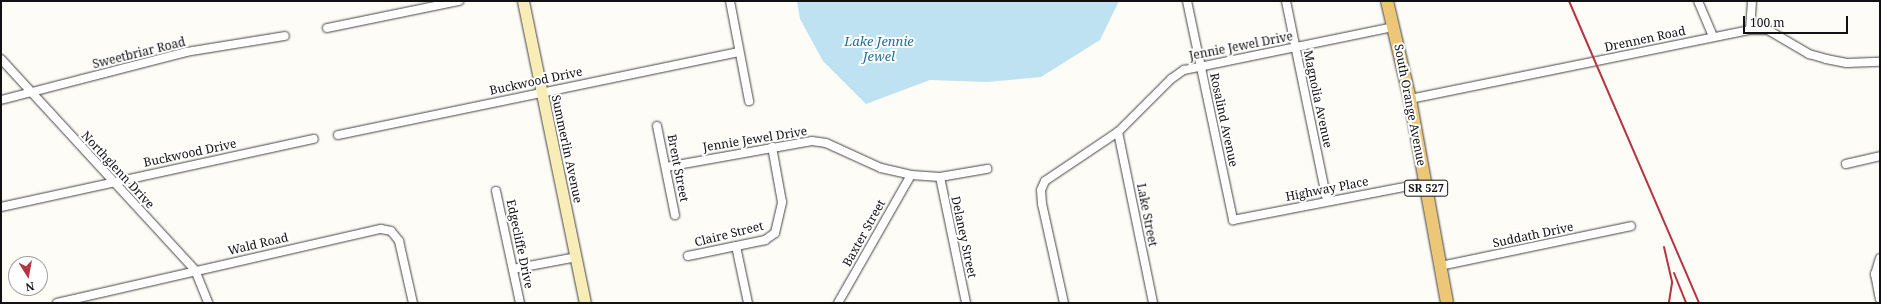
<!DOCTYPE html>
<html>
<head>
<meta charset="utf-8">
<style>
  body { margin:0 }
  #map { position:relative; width:1881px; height:304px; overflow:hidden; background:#fefcf6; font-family:"Noto Serif",serif }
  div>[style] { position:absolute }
  .water>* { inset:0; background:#bee2f1 }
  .roads { filter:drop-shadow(0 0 1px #444) drop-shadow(0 0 1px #444) }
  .street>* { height:8px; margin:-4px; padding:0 4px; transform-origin:4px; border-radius:4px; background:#fff }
  .secondary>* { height:11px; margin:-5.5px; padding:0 5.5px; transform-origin:5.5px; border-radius:5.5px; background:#f8ecb7 }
  .primary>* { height:12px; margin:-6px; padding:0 6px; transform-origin:6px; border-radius:6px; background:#ecc778 }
  .rail>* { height:2px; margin:-1px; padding:0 1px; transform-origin:1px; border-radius:1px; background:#b53544 }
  span { translate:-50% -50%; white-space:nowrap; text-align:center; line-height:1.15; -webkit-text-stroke:4px #fff; paint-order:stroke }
  .shield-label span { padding:1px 3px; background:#fff; border:1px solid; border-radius:3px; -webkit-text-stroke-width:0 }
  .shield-label { font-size:11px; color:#111; font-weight:700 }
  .street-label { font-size:12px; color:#111 }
  .water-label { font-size:13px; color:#246f99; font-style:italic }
  .frame { position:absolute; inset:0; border:2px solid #111; pointer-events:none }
  .north { position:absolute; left:8px; top:256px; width:40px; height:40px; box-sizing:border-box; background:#fff; border:1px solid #a0a0a0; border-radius:50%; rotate:169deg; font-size:11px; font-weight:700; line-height:16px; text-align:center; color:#111 }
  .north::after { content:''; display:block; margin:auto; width:14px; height:18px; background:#b53544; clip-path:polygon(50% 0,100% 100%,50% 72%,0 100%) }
  .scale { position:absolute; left:1743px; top:16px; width:105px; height:18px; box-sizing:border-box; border:2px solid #111; border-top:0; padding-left:5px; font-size:12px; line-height:14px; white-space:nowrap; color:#111; -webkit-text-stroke:3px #fff; paint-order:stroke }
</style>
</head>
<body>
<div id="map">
  <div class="water">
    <div style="clip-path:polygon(797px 1px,1119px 1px,1100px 40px,1041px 77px,987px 82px,930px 80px,866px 104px,823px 61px,800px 19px)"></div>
  </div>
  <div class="roads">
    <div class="street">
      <div style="left:730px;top:1px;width:102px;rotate:79.2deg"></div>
      <div style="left:1187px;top:1px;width:224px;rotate:78.1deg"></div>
      <div style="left:1233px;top:220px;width:196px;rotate:-10.9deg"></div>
      <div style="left:1286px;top:1px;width:204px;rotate:78.4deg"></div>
      <div style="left:1698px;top:1px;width:39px;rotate:67deg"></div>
      <div style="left:327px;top:28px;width:135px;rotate:-11.6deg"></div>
      <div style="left:1750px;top:30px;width:29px;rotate:-86deg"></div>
      <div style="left:1px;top:59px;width:287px;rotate:47.4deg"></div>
      <div style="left:195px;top:270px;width:35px;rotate:68deg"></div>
      <div style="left:1410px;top:99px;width:347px;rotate:-11.5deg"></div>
      <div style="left:1750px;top:30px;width:18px"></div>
      <div style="left:1768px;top:30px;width:48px;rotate:30.3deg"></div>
      <div style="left:1809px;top:54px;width:18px;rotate:16deg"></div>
      <div style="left:1826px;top:59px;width:21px;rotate:11deg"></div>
      <div style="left:1847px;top:63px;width:33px;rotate:-2deg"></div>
      <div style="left:1px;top:100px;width:191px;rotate:-14.5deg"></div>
      <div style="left:186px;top:52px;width:100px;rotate:-9.2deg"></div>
      <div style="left:657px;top:126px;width:91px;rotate:78.6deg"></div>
      <div style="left:1118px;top:132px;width:175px;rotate:78.4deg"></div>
      <div style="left:338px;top:135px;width:409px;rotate:-11.7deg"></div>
      <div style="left:1846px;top:164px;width:35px;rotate:-13deg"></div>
      <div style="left:666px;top:167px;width:148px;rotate:-10.1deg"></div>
      <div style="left:812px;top:141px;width:14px;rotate:8deg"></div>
      <div style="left:826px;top:143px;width:60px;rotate:24.4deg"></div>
      <div style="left:881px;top:168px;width:31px;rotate:13deg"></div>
      <div style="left:911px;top:175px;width:29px;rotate:4deg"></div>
      <div style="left:940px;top:177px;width:48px;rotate:-9.7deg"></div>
      <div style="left:940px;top:177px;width:129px;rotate:78.3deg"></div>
      <div style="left:496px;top:191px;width:115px;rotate:77.9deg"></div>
      <div style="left:1px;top:207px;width:320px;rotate:-12.3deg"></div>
      <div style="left:736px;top:246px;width:58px;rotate:78.1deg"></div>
      <div style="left:688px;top:256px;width:79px;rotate:-11.7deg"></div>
      <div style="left:765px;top:240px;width:12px;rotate:-35deg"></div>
      <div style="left:775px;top:233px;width:32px;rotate:-77deg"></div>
      <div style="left:782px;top:202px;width:56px;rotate:-100.3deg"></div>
      <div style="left:1880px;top:258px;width:17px;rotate:107deg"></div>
      <div style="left:1875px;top:274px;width:25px;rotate:79deg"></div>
      <div style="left:1440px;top:266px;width:195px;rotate:-11.8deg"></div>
      <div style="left:513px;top:269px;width:65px;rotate:-10.6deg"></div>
      <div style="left:57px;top:303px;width:332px;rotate:-12.9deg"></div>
      <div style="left:381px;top:229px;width:10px;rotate:11deg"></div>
      <div style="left:391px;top:231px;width:13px;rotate:51deg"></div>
      <div style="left:399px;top:241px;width:64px;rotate:77.3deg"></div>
      <div style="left:838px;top:303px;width:147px;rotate:-60.3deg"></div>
      <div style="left:1064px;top:303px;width:101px;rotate:-102.5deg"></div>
      <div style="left:1042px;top:204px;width:14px;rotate:-94deg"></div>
      <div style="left:1041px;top:190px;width:10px;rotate:-66deg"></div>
      <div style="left:1045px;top:181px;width:88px;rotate:-33.9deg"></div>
      <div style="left:1118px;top:132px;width:75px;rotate:-45deg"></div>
      <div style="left:1171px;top:79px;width:16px;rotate:-35deg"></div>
      <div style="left:1184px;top:70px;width:214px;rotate:-11.6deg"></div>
    </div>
    <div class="secondary">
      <div style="left:523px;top:1px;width:308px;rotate:78.4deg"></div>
    </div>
    <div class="primary">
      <div style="left:1387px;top:1px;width:101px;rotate:76.8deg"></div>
      <div style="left:1410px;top:99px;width:207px;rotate:79.7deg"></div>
    </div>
  </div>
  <div class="rail">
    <div style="left:1569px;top:1px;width:329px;rotate:66.7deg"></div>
    <div style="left:1664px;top:247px;width:37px;rotate:77deg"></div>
    <div style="left:1672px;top:283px;width:20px;rotate:99deg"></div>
    <div style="left:1674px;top:273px;width:32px;rotate:68deg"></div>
  </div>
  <div class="shield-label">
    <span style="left:1426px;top:188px">SR 527</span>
  </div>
  <div class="street-label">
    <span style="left:1645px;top:39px;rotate:-12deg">Drennen Road</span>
    <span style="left:1241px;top:46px;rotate:-11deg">Jennie Jewel Drive</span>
    <span style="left:139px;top:53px;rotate:-14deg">Sweetbriar Road</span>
    <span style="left:536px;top:81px;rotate:-12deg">Buckwood Drive</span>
    <span style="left:1318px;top:99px;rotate:78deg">Magnolia Avenue</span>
    <span style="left:1410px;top:105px;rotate:79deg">South Orange Avenue</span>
    <span style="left:1224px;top:120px;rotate:78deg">Rosalind Avenue</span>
    <span style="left:755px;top:139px;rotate:-9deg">Jennie Jewel Drive</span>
    <span style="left:567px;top:149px;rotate:78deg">Summerlin Avenue</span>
    <span style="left:190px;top:153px;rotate:-12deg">Buckwood Drive</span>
    <span style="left:678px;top:168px;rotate:79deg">Brent Street</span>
    <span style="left:118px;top:170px;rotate:47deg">Northglenn Drive</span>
    <span style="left:1327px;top:189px;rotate:-11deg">Highway Place</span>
    <span style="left:1147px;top:215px;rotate:79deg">Lake Street</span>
    <span style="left:864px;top:233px;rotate:-61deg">Baxter Street</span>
    <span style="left:729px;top:234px;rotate:-14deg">Claire Street</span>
    <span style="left:1533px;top:235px;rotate:-12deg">Suddath Drive</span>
    <span style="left:964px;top:237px;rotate:78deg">Delaney Street</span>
    <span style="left:258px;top:244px;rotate:-13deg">Wald Road</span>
    <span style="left:520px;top:244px;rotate:78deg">Edgecliffe Drive</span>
  </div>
  <div class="water-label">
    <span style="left:879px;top:49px">Lake Jennie<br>Jewel</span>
  </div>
  <div class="frame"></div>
  <div class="north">N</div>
  <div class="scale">100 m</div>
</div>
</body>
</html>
